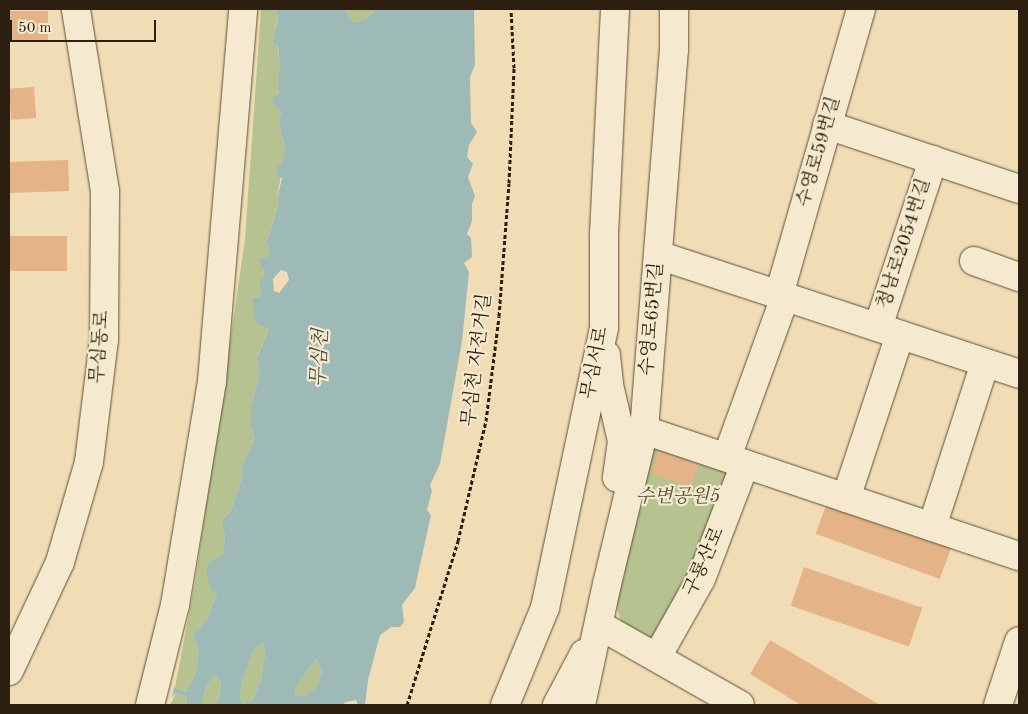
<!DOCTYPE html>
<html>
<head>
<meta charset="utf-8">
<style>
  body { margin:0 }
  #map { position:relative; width:1028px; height:714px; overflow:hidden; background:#f0ddb5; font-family:"Old Standard TT","Noto Serif KR",serif }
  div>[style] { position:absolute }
  .green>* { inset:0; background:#b6c290 }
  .water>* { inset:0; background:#9ebab7 }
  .building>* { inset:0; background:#e4b387; transform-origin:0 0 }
  .path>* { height:3px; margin-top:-1.5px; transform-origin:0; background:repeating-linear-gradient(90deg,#2d1f0f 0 4px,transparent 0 6.5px) }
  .roads { filter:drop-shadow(0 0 1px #5e4e38) drop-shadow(0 0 1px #5e4e38) }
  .minor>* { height:28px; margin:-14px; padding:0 14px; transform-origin:14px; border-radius:14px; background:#f5e9cf }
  span { translate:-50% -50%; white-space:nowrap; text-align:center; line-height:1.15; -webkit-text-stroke:4.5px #f5e9cf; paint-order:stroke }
  .street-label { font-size:19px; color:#2d1f0f }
  .park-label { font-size:19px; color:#565036; font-style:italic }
  .water-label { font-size:20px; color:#4f4e41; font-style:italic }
  .frame { position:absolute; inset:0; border:10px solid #2d1f0f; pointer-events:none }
  .scale { position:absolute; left:10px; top:20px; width:146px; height:22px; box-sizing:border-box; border:2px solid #2d1f0f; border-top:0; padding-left:6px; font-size:15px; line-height:18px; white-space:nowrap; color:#2d1f0f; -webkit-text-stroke:4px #f5e9cf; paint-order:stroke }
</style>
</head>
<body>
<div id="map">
  <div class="green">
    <div style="clip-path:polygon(261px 9px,276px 9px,278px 17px,275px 28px,280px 67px,277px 80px,281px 110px,279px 124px,285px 148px,277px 200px,278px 204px,266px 244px,270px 249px,268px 258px,259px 262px,263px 267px,264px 275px,259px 281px,261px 289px,259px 298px,252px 299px,269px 329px,257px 357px,260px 372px,251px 406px,251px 428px,255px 438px,242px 465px,243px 475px,231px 511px,222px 520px,225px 539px,223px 554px,210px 562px,217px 594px,206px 621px,193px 635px,199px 651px,195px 675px,186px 692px,175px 687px,195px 583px,245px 239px)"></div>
    <div style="clip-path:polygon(344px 9px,376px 9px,367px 18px,354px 23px)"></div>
    <div style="clip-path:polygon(651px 440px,734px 470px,695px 570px,655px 639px,622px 625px,614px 597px)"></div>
    <div style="clip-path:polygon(263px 642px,265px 654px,261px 679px,253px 700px,243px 704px,240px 695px,242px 682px,253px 651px)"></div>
    <div style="clip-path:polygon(316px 659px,322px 671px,316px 688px,306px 695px,296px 696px,295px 688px)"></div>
    <div style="clip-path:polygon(214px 675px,221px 682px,219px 699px,215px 705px,202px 705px,206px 688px)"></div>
    <div style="clip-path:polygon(176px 693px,186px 696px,187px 705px,170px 705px)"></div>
  </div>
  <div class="water">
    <div style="clip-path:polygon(evenodd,276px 9px,344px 9px,354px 23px,367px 18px,376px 9px,474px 9px,475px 65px,470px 77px,471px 123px,477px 132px,469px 145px,467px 157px,473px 164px,468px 177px,475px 196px,472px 204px,472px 221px,467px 234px,471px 238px,472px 257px,464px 263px,469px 272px,462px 341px,440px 464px,430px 485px,432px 491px,427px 510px,431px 515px,415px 588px,402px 605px,404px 622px,400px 627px,391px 627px,380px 635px,368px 680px,365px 705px,358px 705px,356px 700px,346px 702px,342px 705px,215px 705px,219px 699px,221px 682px,214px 675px,206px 688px,202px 705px,187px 705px,186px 696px,176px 693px,172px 697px,174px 687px,186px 692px,195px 675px,199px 651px,193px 635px,206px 621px,217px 594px,211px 590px,206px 571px,210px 562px,223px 554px,225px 539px,222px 520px,231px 511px,243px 475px,242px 465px,255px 438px,251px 428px,251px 406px,260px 372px,257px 358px,269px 329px,256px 323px,252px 298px,259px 298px,261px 289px,259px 281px,264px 275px,263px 268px,259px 262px,261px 257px,268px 258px,270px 249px,266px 244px,278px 205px,277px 200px,282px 178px,277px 175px,276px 168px,282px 163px,285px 148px,279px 124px,281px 110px,273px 104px,274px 97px,279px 94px,277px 80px,280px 67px,278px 47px,273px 41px,278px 17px,276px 9px,281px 270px,287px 272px,289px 280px,279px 293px,274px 291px,273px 279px,281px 270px,276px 9px,263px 642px,265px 654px,261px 679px,253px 700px,243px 704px,240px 695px,242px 682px,253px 651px,263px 642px,276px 9px,316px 659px,322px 671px,316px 688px,306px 695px,296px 696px,295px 688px,316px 659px)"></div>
  </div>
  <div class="building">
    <div style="left:48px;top:11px;width:29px;height:39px;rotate:90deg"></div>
    <div style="left:34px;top:87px;width:31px;height:25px;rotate:86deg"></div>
    <div style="left:68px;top:160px;width:31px;height:59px;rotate:88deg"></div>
    <div style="left:9px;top:236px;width:58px;height:35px"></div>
    <div style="left:660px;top:447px;width:42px;height:28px;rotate:19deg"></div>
    <div style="left:828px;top:500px;width:132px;height:36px;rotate:20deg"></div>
    <div style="left:804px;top:567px;width:125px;height:41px;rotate:19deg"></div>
    <div style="clip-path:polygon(770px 640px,880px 705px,801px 705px,750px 674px)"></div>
  </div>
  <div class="path">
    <div style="left:407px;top:705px;width:172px;rotate:-72.7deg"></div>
    <div style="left:458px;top:541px;width:123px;rotate:-76.9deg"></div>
    <div style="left:486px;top:421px;width:106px;rotate:-82.9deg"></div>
    <div style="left:499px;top:316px;width:133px;rotate:-85.7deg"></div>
    <div style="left:509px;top:183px;width:115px;rotate:-87.5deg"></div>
    <div style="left:514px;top:68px;width:59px;rotate:-92.9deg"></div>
  </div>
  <div class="roads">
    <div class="minor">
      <div style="left:827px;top:125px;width:202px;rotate:18.4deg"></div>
      <div style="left:658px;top:255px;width:380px;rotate:18.2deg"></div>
      <div style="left:974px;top:261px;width:48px;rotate:19.6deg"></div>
      <div style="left:779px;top:295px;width:298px;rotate:-74deg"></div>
      <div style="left:878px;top:327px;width:176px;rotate:-71.8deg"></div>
      <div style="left:606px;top:355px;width:30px;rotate:84deg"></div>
      <div style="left:609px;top:385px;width:57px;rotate:76.9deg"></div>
      <div style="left:622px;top:441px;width:37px;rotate:98deg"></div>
      <div style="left:644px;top:430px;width:396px;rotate:18.6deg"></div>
      <div style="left:727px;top:457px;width:170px;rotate:-70.1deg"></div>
      <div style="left:846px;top:498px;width:172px;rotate:-71.7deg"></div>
      <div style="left:932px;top:527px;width:172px;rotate:-72.1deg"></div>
      <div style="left:599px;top:625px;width:162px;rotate:29.6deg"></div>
      <div style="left:657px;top:657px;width:90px;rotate:-60.6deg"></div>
      <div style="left:701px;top:579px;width:123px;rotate:-69.1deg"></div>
      <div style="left:9px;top:671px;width:120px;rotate:-64.9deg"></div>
      <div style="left:60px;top:562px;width:104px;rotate:-73.8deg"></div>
      <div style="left:89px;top:462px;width:123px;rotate:-83deg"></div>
      <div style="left:104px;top:340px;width:149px;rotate:-89.6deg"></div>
      <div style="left:105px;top:191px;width:184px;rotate:-99.1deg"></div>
      <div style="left:150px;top:705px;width:103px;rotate:-76deg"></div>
      <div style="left:175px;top:605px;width:227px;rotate:-80.6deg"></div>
      <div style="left:212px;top:381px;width:373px;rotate:-85.2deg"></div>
      <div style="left:505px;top:705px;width:105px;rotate:-67.6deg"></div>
      <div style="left:545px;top:608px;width:287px;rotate:-78.1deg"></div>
      <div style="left:604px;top:327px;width:93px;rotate:-90deg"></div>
      <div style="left:604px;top:234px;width:225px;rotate:-87.2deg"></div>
      <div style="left:557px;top:705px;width:58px;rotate:-62.1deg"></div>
      <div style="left:581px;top:705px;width:124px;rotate:-77.9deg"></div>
      <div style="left:607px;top:584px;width:158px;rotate:-76.5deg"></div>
      <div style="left:644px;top:430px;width:381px;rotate:-85.5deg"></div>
      <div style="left:674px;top:50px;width:41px;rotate:-90deg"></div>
      <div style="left:998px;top:705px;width:67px;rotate:-71.8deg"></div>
    </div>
  </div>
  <div class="street-label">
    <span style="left:820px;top:152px;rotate:-74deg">수영로59번길</span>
    <span style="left:905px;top:244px;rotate:-72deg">청남로2054번길</span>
    <span style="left:653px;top:319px;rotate:-85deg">수영로65번길</span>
    <span style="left:101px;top:347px;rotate:-86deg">무심동로</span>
    <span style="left:478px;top:360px;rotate:-83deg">무심천 자전거길</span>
    <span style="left:596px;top:363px;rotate:-79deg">무심서로</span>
    <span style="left:705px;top:562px;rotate:-66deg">구룡산로</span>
  </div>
  <div class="park-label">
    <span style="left:678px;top:498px">수변공원5</span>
  </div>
  <div class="water-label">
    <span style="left:321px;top:358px;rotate:-87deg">무심천</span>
  </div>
  <div class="frame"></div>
  <div class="scale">50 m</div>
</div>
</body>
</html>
